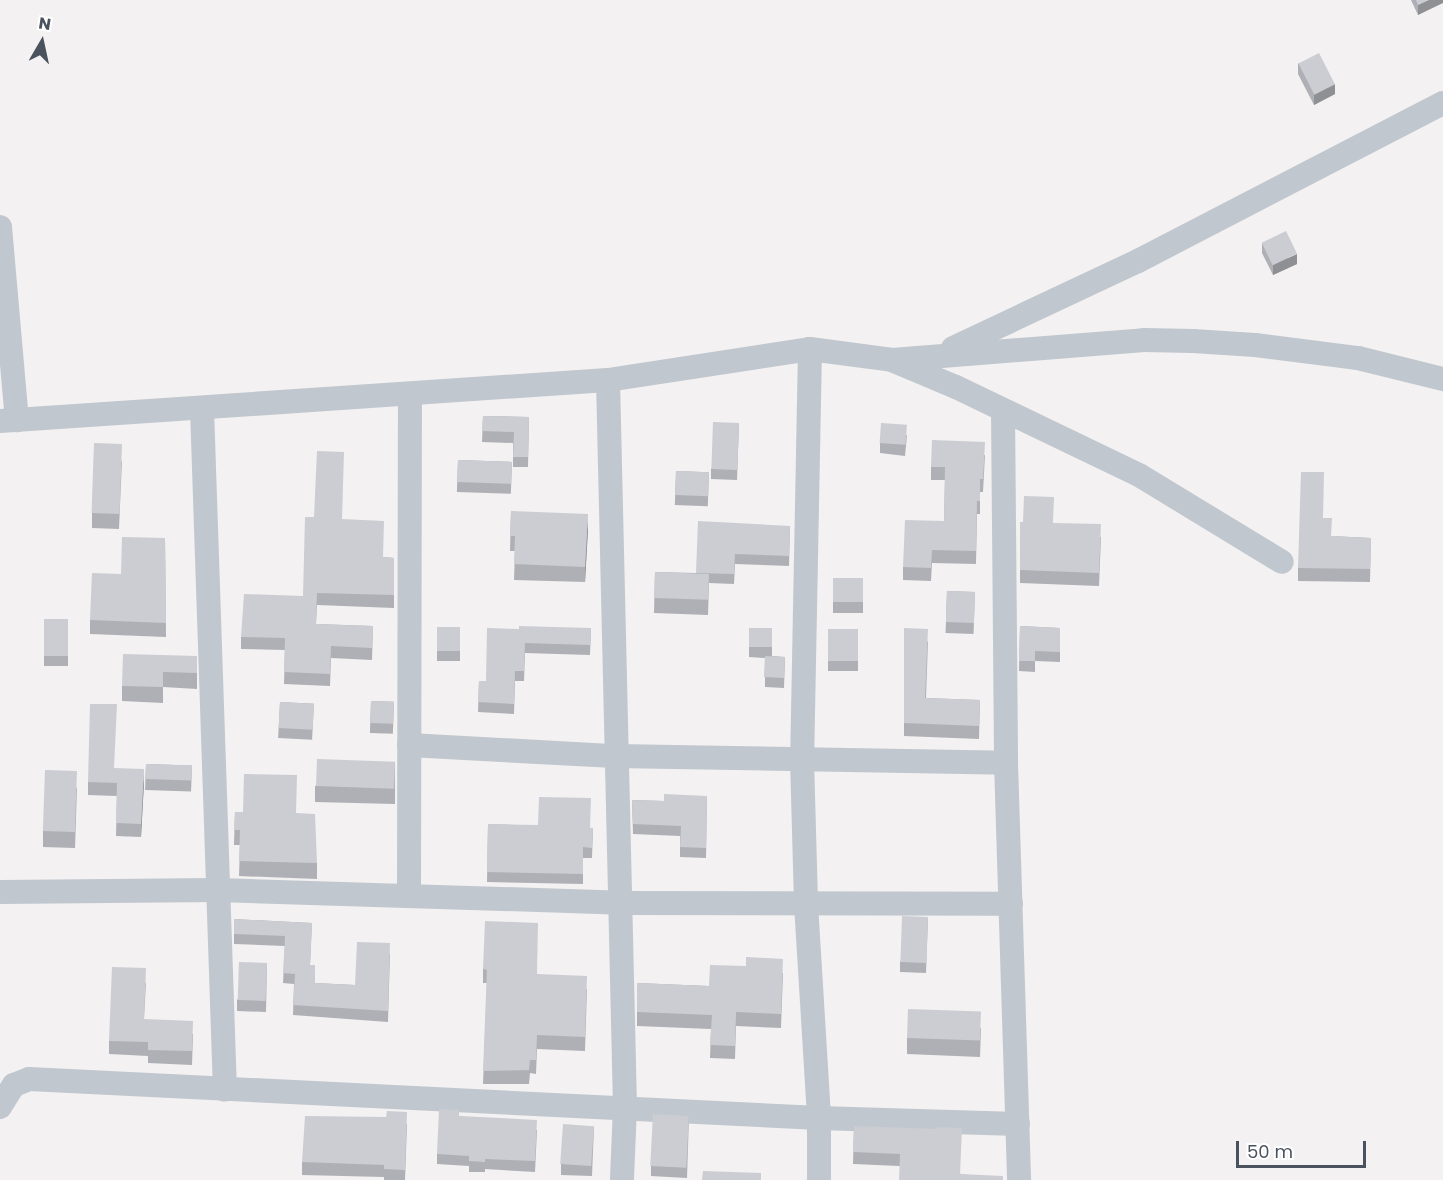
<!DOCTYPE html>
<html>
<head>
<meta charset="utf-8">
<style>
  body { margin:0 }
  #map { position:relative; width:1443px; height:1180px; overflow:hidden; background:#f3f1f1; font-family:Poppins,sans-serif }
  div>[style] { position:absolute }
  .minor>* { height:24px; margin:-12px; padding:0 12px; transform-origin:12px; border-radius:12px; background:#c0c7ce }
  .wall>* { inset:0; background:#afb0b5; transform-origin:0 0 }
  .shaded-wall>* { inset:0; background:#8e9094 }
  .building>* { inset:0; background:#cbcdd3; transform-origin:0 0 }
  span { translate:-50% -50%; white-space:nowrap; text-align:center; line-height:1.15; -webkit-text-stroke:6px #fff; paint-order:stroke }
  .north { position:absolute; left:12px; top:12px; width:60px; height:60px; -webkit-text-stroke:4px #fff; paint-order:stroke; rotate:9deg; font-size:16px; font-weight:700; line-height:24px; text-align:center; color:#4a525d }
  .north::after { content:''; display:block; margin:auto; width:21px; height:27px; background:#4a525d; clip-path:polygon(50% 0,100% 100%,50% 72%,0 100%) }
  .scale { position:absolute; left:1236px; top:1141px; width:130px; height:27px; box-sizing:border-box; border:3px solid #4a525d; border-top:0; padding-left:8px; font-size:18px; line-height:21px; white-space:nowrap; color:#4a525d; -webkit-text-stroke:4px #fff; paint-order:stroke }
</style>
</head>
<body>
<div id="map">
  <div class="minor">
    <div style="left:0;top:227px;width:194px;rotate:85deg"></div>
    <div style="left:953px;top:348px;width:204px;rotate:-25.2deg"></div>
    <div style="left:1138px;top:261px;width:343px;rotate:-27.4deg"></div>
    <div style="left:810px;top:349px;width:410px;rotate:91.1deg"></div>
    <div style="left:802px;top:759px;width:145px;rotate:88.4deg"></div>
    <div style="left:806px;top:904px;width:214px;rotate:86.5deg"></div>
    <div style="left:819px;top:1118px;width:62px;rotate:90deg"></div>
    <div style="left:894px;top:361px;width:67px;rotate:22.8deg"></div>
    <div style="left:956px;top:387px;width:203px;rotate:25.7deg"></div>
    <div style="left:1139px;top:475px;width:167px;rotate:31.3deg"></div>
    <div style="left:608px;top:380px;width:727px;rotate:88.66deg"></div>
    <div style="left:625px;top:1107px;width:73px;rotate:92.4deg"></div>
    <div style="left:202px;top:409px;width:681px;rotate:88.07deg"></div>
    <div style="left:1003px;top:411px;width:352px;rotate:89.5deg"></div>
    <div style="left:1006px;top:763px;width:417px;rotate:88.2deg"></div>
    <div style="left:0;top:421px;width:609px;rotate:-3.86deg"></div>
    <div style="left:608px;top:380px;width:204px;rotate:-8.7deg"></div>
    <div style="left:810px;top:349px;width:83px;rotate:7.6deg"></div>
    <div style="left:892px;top:360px;width:253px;rotate:-4.5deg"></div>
    <div style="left:1144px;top:340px;width:49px;rotate:1.2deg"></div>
    <div style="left:1193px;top:341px;width:62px;rotate:3.7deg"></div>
    <div style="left:1255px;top:345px;width:104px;rotate:7.2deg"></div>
    <div style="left:1358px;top:358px;width:88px;rotate:13.9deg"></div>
    <div style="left:409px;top:745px;width:206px;rotate:3.1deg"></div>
    <div style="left:615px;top:756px;width:391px;rotate:1deg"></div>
    <div style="left:0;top:892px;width:218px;rotate:-0.5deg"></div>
    <div style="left:218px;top:890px;width:403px;rotate:1.8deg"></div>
    <div style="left:621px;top:903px;width:390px;rotate:0.1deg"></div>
    <div style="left:409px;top:896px;width:501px;rotate:-89.89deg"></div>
    <div style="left:0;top:1107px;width:26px;rotate:-58deg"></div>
    <div style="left:14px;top:1085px;width:16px;rotate:-22deg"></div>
    <div style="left:29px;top:1079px;width:791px;rotate:2.83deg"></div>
    <div style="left:819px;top:1118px;width:199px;rotate:1.7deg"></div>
  </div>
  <div class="wall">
    <div style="clip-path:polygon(1411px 0,1443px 0,1418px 15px)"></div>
    <div style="clip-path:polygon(1298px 63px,1335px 94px,1314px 105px,1298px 74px)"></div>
    <div style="clip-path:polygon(1262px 243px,1297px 264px,1273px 275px,1262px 253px)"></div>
    <div style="clip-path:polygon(483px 416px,529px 417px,528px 467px,513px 467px,513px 443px,482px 442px)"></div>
    <div style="clip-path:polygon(739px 423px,737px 480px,711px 479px,711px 469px)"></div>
    <div style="clip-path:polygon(907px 435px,905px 456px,880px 453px,880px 443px)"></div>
    <div style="clip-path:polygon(985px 455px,983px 492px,980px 492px,980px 514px,977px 514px,976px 564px,932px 563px,931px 581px,903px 580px,903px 567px,944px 521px,945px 480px,931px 480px,931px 467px)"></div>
    <div style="clip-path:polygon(122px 460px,119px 529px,92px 528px,92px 513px)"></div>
    <div style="left:458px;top:460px;width:54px;height:32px;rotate:2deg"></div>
    <div style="left:676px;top:471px;width:33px;height:34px;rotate:2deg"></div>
    <div style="clip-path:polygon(511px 511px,588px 529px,585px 582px,514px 580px,515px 551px,510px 551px)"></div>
    <div style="clip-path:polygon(1323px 518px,1331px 536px,1371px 538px,1370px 582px,1298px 581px,1298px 568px)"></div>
    <div style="clip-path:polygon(342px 519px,383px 557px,394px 558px,394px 608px,317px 605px,316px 624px,373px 626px,372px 660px,331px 658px,330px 686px,284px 684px,285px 650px,241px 649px,241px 637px,303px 596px)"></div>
    <div style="clip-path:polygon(1020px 522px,1054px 523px,1101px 537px,1099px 586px,1020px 583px)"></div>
    <div style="clip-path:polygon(790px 526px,789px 566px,735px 564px,734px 584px,709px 583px,708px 615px,654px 613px,655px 572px,696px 573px)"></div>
    <div style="clip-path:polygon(165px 538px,166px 637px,90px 634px,90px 620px)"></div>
    <div style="left:833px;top:578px;width:30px;height:35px"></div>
    <div style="left:947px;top:591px;width:28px;height:42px;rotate:2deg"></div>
    <div style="left:44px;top:619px;width:24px;height:47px"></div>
    <div style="clip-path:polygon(1020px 626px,1060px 628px,1060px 662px,1035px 661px,1035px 672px,1019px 671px)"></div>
    <div style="left:437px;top:627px;width:23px;height:34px"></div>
    <div style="clip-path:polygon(591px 628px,590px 655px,525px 653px,524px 681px,515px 681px,514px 714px,478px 712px,479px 681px,486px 681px,519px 629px)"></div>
    <div style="clip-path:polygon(749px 628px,772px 628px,772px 656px,785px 657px,784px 688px,765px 687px,765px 658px,749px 657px)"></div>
    <div style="clip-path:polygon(904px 628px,928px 642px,926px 698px,980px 700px,979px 739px,904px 736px)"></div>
    <div style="left:828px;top:629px;width:30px;height:42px"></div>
    <div style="clip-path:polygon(197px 656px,197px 689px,163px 687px,163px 703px,122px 701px,122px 686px)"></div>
    <div style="left:371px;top:701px;width:23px;height:32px;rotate:2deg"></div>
    <div style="left:280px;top:702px;width:34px;height:36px;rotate:3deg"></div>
    <div style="clip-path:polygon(395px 762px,395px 804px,315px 802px,315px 786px)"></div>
    <div style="left:146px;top:764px;width:46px;height:26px;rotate:2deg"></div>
    <div style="clip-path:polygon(115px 768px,144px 782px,141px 837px,116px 836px,117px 796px,88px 795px,88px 782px)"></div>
    <div style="clip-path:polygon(77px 787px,75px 848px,43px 847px,43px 831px)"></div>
    <div style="clip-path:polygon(707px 796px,706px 858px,680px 857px,680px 836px,633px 834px,632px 800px,664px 801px)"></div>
    <div style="clip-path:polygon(235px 812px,296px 814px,317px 863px,317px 879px,239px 876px,240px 845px,234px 845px)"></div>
    <div style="clip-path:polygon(488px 824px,593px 828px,592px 858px,583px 858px,583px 884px,487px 882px)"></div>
    <div style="clip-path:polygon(928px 917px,926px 973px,900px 972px,900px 962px)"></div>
    <div style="clip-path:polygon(234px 919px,312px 923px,310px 965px,315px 983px,355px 985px,390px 953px,388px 1022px,293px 1015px,294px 984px,283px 983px,285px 946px,234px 944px)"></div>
    <div style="clip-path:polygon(267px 963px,266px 1012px,237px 1011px,237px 1000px)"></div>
    <div style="clip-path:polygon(483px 969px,537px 974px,587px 989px,585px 1051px,537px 1049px,536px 1074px,530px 1073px,529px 1084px,483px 1084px,487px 983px,483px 983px)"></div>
    <div style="clip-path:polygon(783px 973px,781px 1028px,736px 1026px,735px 1059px,710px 1058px,711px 1029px,637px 1026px,637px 983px,709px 986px)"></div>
    <div style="clip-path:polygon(146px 982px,144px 1019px,193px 1034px,192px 1065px,148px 1063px,148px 1056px,109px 1054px,109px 1041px)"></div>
    <div style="clip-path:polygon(981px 1028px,980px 1057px,907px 1054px,907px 1038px)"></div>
    <div style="clip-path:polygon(459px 1116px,537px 1130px,535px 1172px,485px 1169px,485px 1172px,469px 1172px,469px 1166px,437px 1164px,437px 1154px)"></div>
    <div style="clip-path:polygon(689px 1116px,687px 1178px,651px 1176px,651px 1166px)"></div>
    <div style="clip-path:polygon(386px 1117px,407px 1124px,405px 1180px,384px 1180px,384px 1177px,302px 1175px,302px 1162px)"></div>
    <div style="clip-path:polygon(594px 1126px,592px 1176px,561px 1175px,561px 1164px)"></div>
    <div style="clip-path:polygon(854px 1126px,961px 1174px,1003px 1180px,899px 1166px,853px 1164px)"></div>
  </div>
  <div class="shaded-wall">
    <div style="clip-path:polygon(1429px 0,1443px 0,1443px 3px,1418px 15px,1418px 5px)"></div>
    <div style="clip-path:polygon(1335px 84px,1335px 94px,1314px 105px,1314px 94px)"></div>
    <div style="clip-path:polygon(1297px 254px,1297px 264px,1273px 275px,1273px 265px)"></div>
    <div style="clip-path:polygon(588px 514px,588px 529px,585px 582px,585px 567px)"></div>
    <div style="clip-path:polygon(144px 769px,144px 782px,141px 837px,141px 824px)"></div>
  </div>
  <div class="building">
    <div style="clip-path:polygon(1416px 0,1429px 0,1418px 5px)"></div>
    <div style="left:1319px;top:53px;width:35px;height:23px;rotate:63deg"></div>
    <div style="left:1286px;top:231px;width:25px;height:27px;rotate:64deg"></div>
    <div style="clip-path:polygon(483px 416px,529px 417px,528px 457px,513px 457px,514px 432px,482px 431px)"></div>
    <div style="left:713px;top:422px;width:26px;height:47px;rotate:2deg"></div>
    <div style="left:881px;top:423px;width:26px;height:20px;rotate:4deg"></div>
    <div style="clip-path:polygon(932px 440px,985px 442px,983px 479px,980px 479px,980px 501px,977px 501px,976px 551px,932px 550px,931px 568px,903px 567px,905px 520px,944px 521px,945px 467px,931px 467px)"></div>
    <div style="left:94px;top:443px;width:28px;height:70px;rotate:2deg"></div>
    <div style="clip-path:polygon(317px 451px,344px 452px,342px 519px,384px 521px,383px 557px,394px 558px,394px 595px,317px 593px,316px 624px,373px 626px,372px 648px,331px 646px,330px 674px,284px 672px,285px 638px,241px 637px,244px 594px,303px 596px,305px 517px,314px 517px)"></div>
    <div style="left:458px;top:460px;width:54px;height:22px;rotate:2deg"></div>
    <div style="left:676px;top:471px;width:33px;height:24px;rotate:2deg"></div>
    <div style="clip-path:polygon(1301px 472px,1324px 472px,1323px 518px,1332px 518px,1331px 536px,1371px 538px,1370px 569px,1298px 568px)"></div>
    <div style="clip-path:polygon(1024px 496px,1054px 497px,1053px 523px,1101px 524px,1099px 573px,1020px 570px,1020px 522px,1023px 522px)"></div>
    <div style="clip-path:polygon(511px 511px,588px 514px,585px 567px,514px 564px,515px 536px,510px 536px)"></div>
    <div style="clip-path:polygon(698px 521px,790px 526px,789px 556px,735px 554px,734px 574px,696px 573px)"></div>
    <div style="clip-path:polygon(122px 537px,165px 538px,166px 623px,90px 620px,92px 573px,121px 574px)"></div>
    <div style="left:655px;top:572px;width:54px;height:26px;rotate:2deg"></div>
    <div style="left:833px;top:578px;width:30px;height:24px"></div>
    <div style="left:947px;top:591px;width:28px;height:31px;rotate:2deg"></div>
    <div style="left:44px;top:619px;width:24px;height:37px"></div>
    <div style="clip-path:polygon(519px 626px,591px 628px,590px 645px,525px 643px,524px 671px,515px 671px,514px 704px,478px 702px,479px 681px,486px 681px,487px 628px,519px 629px)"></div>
    <div style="clip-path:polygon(1020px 626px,1060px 628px,1060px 652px,1035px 651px,1035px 661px,1019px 661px)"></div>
    <div style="left:437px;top:627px;width:23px;height:24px"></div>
    <div style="left:749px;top:628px;width:23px;height:19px"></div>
    <div style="clip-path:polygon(904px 628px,928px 629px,925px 698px,980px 700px,979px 726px,904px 723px)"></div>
    <div style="left:828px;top:629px;width:30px;height:32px"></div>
    <div style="clip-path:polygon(123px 654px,197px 656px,197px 673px,163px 672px,163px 687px,122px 686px)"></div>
    <div style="left:765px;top:656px;width:20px;height:21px;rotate:3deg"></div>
    <div style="left:371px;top:701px;width:23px;height:22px;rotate:2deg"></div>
    <div style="left:280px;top:702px;width:34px;height:26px;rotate:3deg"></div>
    <div style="clip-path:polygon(90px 704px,117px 704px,114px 768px,144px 769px,141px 824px,116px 823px,117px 783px,88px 782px)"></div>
    <div style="left:317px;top:759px;width:78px;height:27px;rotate:2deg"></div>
    <div style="left:146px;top:764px;width:46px;height:15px;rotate:2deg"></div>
    <div style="left:45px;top:770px;width:32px;height:61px;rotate:2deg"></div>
    <div style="clip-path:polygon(244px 774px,297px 775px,296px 813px,315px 814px,317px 863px,239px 861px,240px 830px,234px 830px,235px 812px,243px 812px)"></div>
    <div style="clip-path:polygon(664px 794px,707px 796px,706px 848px,680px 847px,681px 826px,633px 824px,632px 800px,664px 801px)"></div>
    <div style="clip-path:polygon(539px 797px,591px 798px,590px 828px,593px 828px,592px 848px,583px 847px,583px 874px,487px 872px,488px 824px,538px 825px)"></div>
    <div style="left:902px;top:916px;width:26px;height:46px;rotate:2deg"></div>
    <div style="clip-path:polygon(234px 919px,312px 923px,310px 965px,315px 965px,315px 983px,355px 985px,357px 942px,390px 943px,388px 1011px,293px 1005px,295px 974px,283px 973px,285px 936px,234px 934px)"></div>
    <div style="clip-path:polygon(485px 921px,538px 923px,537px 974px,587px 976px,585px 1037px,537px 1035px,536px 1060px,530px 1060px,529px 1070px,483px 1071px,487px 969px,483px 969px)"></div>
    <div style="clip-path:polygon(746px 957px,783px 959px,781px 1014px,736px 1012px,735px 1046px,710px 1045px,712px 1015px,637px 1012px,637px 983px,709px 986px,710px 965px,746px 966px)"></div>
    <div style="left:239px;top:962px;width:28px;height:38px;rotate:2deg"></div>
    <div style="clip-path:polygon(112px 967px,146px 968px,144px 1019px,193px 1021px,192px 1051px,148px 1050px,148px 1042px,109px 1041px)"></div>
    <div style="left:908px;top:1009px;width:73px;height:29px;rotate:2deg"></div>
    <div style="clip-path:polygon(439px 1109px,459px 1110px,459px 1116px,537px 1120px,535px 1161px,485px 1159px,485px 1162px,469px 1161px,469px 1156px,437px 1154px)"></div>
    <div style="clip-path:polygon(387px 1111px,407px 1112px,405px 1170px,384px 1169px,384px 1165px,302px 1162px,305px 1116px,386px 1117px)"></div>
    <div style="left:653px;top:1114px;width:36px;height:52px;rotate:3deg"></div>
    <div style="left:563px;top:1124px;width:31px;height:40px;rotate:4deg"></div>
    <div style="clip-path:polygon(854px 1126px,937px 1129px,937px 1127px,962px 1128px,960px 1174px,1003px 1176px,1003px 1180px,899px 1180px,900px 1154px,853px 1152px)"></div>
    <div style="clip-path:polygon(703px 1171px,761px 1173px,761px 1180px,702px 1180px)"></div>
  </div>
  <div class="north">N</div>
  <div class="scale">50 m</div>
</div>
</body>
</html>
